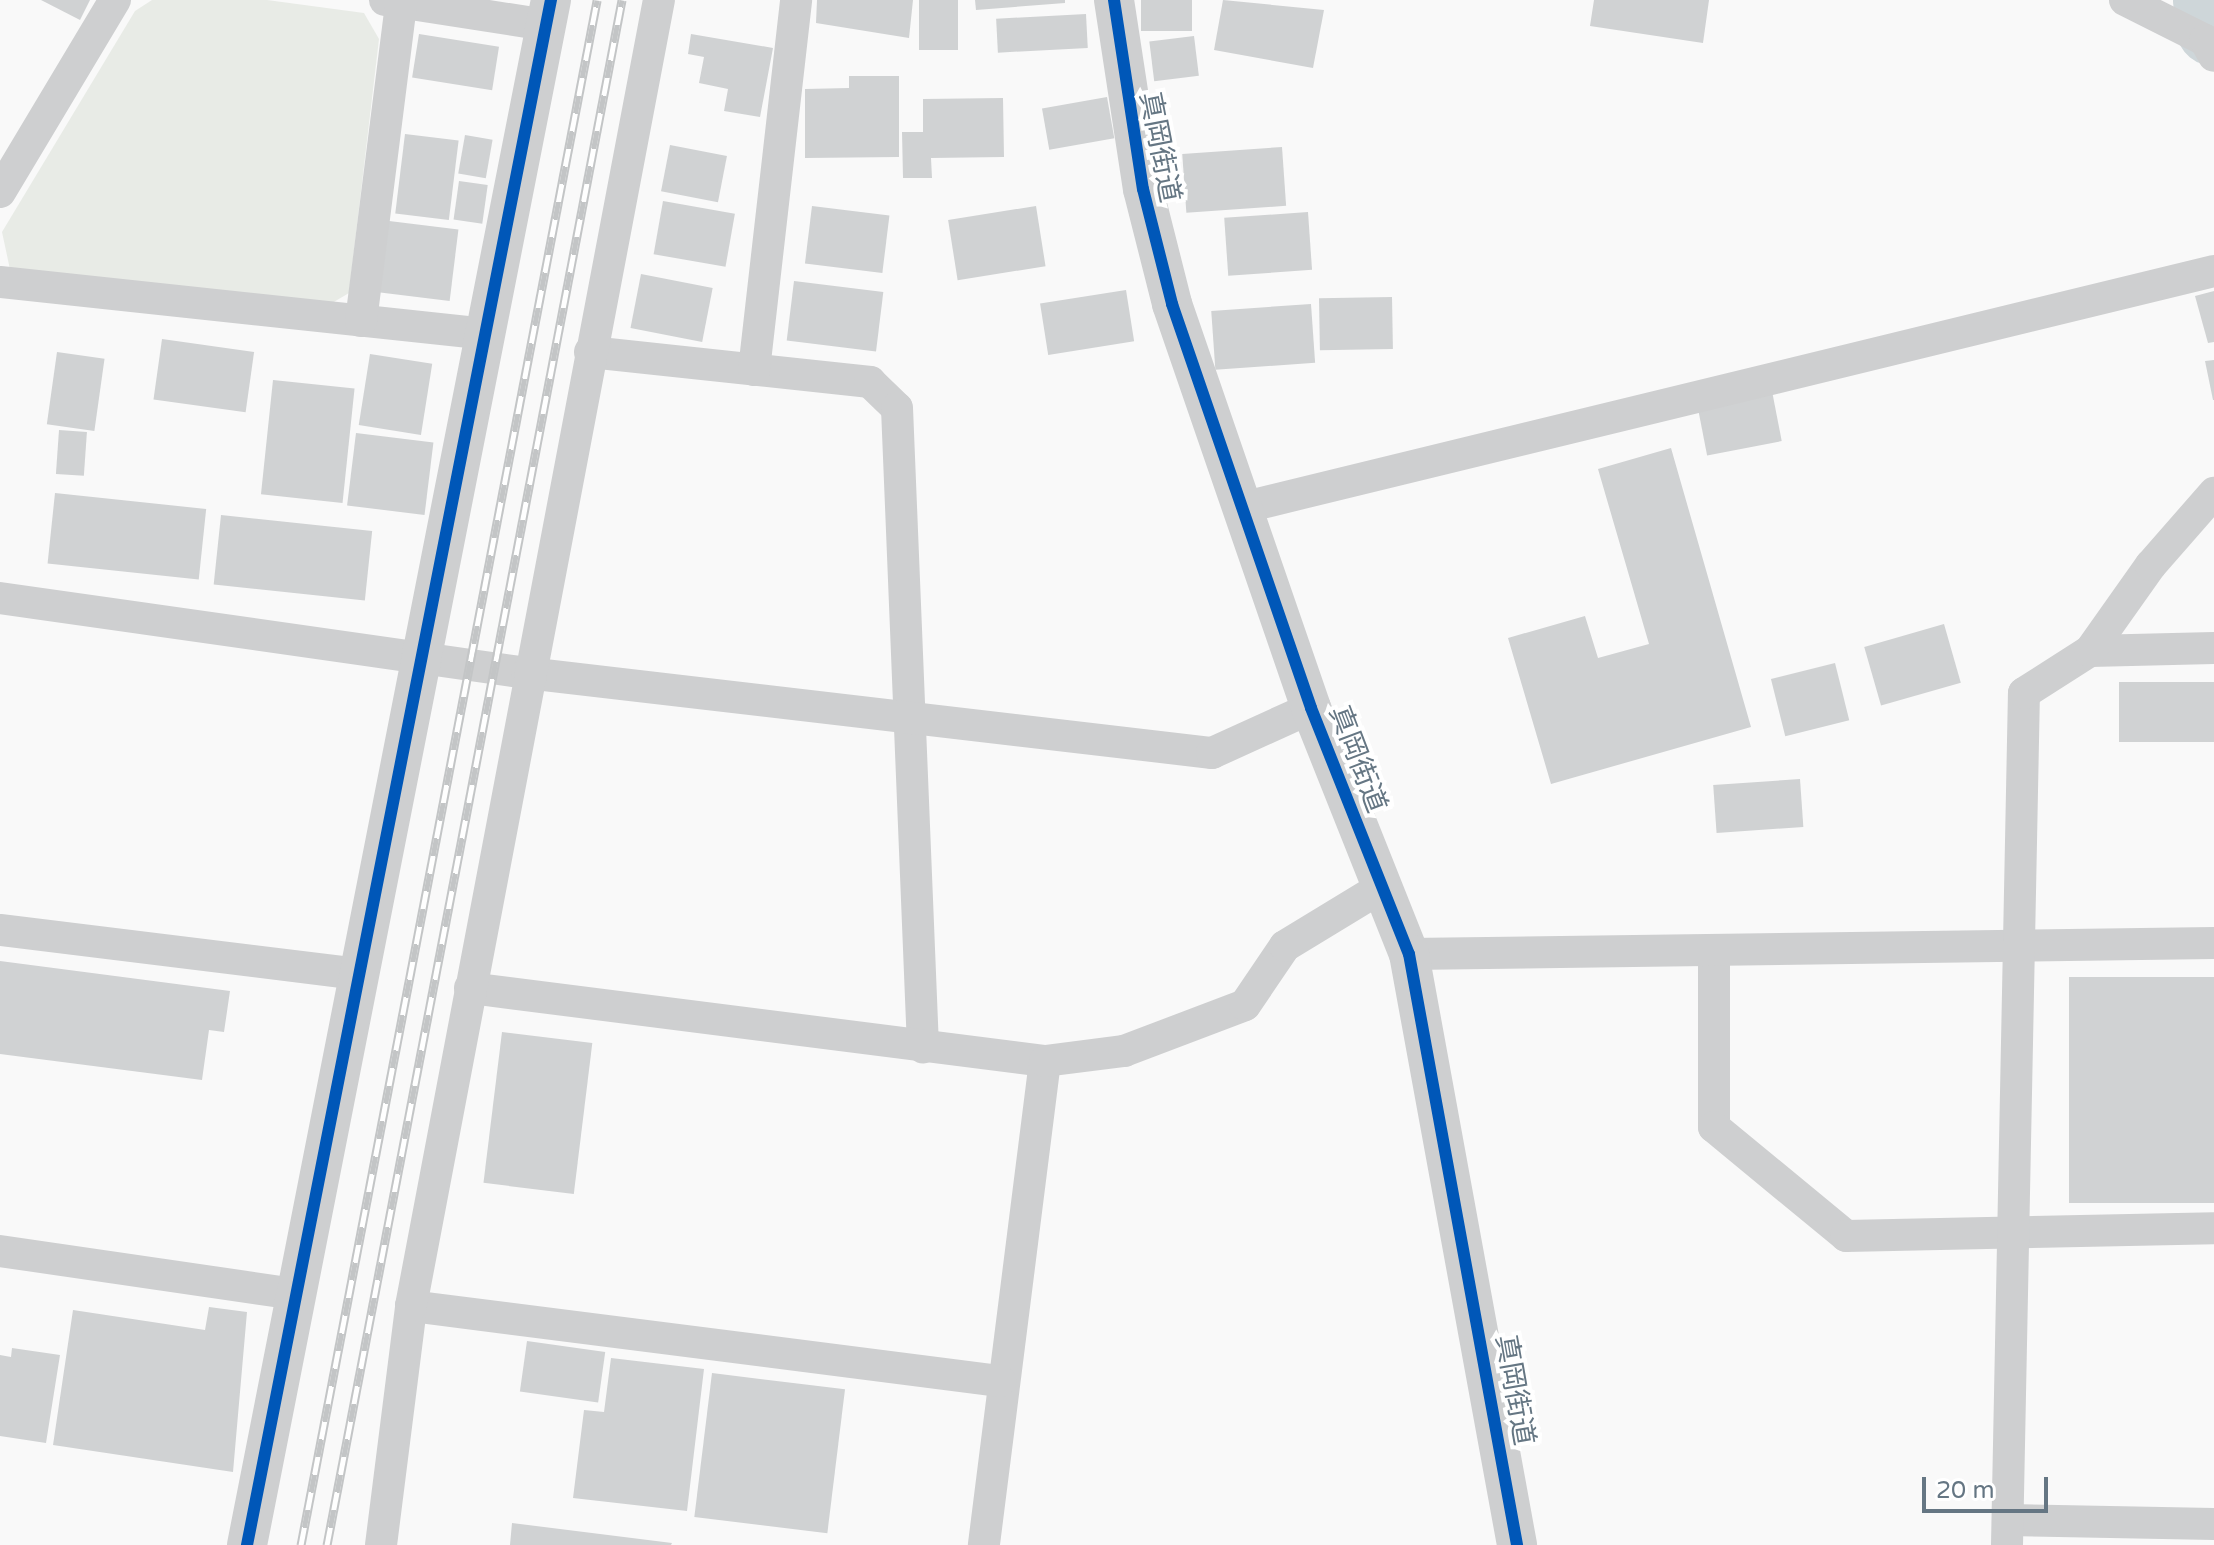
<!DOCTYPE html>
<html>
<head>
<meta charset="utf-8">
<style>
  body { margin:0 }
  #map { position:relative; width:2214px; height:1545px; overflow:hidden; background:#f9f9f9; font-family:"Varela Round","Noto Sans JP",sans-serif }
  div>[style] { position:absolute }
  .green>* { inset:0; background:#e8ebe6 }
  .river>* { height:76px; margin:-38px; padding:0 38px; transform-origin:38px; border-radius:38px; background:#ced6d9 }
  .building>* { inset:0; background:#d0d2d3; transform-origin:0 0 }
  .minor>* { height:32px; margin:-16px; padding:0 16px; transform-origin:16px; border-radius:16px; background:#cecfd0 }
  .tertiary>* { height:40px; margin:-20px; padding:0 20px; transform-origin:20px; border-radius:20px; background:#cecfd0 }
  .rail>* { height:9px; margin-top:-4.5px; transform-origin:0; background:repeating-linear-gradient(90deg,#fff 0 18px,#c3c5c6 0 36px); box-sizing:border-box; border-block:2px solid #c3c5c6 }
  .cycleway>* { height:12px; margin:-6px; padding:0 6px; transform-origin:6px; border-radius:6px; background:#0057b8 }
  span { translate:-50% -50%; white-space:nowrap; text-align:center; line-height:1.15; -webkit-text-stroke:8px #fff; paint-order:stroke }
  .street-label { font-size:28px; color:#657683 }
  .scale { position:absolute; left:1922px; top:1477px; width:126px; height:36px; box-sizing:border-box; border:4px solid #657683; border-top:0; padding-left:10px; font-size:24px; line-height:28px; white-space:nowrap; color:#657683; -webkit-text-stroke:6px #fff; paint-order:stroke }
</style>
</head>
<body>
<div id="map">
  <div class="green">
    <div style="clip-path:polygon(152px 0,267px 0,364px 13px,379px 39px,349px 293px,327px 306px,11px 274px,2px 232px,135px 11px)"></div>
  </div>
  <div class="river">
    <div style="left:2211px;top:0;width:28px;rotate:84deg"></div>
  </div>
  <div class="building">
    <div style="clip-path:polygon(41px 0,90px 0,80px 20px)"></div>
    <div style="clip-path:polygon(817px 0,913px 0,909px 38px,816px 23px)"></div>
    <div style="left:919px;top:0;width:39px;height:50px"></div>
    <div style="clip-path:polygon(975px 0,1065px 0,1065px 3px,976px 10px)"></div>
    <div style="left:1141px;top:0;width:51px;height:31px"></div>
    <div style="clip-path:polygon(1223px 0,1324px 10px,1313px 68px,1214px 50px)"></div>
    <div style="clip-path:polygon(1594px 0,1709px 0,1703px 43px,1590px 26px)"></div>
    <div style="left:1086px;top:14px;width:34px;height:90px;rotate:87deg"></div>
    <div style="left:419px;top:34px;width:81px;height:44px;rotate:9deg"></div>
    <div style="clip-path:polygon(691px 34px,773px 48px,760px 117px,724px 111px,728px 89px,699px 83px,704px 57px,688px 54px)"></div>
    <div style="left:1194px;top:36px;width:40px;height:45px;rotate:83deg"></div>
    <div style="clip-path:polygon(849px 76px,899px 76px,899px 157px,805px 158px,805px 89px,849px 88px)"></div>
    <div style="left:1107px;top:97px;width:42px;height:66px;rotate:80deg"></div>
    <div style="clip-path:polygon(1003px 98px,1004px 157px,931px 158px,932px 178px,903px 178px,902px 132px,923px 132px,923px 99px)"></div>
    <div style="left:405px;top:134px;width:54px;height:80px;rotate:7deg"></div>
    <div style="left:465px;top:135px;width:28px;height:39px;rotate:10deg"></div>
    <div style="left:670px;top:145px;width:58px;height:47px;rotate:11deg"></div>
    <div style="left:1282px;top:147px;width:59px;height:100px;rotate:86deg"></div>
    <div style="left:459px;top:181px;width:29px;height:39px;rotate:8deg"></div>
    <div style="left:663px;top:201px;width:73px;height:54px;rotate:10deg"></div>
    <div style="left:812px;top:206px;width:78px;height:58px;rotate:7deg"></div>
    <div style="left:1036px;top:206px;width:61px;height:89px;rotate:81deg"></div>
    <div style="left:1308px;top:212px;width:58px;height:84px;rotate:86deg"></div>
    <div style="left:381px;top:220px;width:78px;height:72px;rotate:7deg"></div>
    <div style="left:641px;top:274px;width:73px;height:55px;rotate:11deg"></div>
    <div style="left:794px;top:281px;width:90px;height:60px;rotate:7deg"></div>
    <div style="left:1126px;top:290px;width:52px;height:87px;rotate:81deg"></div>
    <div style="clip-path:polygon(2214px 291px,2214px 342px,2208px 343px,2195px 296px)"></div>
    <div style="left:1392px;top:297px;width:52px;height:73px;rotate:89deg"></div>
    <div style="left:1311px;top:304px;width:59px;height:100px;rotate:86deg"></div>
    <div style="left:162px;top:339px;width:93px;height:61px;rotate:8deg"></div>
    <div style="left:57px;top:352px;width:48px;height:73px;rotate:8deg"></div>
    <div style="left:370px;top:354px;width:63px;height:72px;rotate:9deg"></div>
    <div style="clip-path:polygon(2214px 360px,2214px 400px,2213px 400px,2205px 361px)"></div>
    <div style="left:273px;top:380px;width:82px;height:115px;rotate:6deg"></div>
    <div style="left:1772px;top:391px;width:51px;height:76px;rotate:79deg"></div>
    <div style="left:59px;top:430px;width:28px;height:44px;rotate:4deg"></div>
    <div style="left:356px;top:433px;width:78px;height:73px;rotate:7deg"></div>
    <div style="clip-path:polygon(1671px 448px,1751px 727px,1551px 784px,1508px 638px,1585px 616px,1598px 658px,1649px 644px,1598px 469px)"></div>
    <div style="left:55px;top:493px;width:152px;height:71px;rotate:6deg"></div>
    <div style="left:221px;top:515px;width:152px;height:70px;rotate:6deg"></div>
    <div style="left:1944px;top:624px;width:61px;height:83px;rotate:74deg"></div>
    <div style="left:1835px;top:663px;width:59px;height:66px;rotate:76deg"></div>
    <div style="left:2214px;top:682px;width:60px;height:95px;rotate:90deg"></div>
    <div style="left:1800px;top:779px;width:48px;height:87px;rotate:86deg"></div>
    <div style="clip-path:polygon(0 961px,230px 991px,224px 1032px,209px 1030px,202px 1080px,0 1054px)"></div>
    <div style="left:2214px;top:977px;width:226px;height:145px;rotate:90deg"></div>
    <div style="left:502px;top:1032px;width:91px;height:152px;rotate:7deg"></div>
    <div style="clip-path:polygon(209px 1307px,247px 1312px,233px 1472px,53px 1445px,73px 1310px,205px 1330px)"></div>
    <div style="left:527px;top:1341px;width:79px;height:51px;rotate:8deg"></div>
    <div style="clip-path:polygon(12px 1348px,60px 1355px,46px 1443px,0 1436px,0 1355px,11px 1357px)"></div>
    <div style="clip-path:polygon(611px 1358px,704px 1369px,687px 1511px,573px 1498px,584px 1410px,604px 1412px)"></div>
    <div style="left:712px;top:1373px;width:134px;height:145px;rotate:7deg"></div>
    <div style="clip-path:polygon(512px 1523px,672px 1543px,671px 1545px,510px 1545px)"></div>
  </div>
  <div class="minor">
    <div style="left:385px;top:0;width:164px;rotate:8.8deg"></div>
    <div style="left:2125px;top:0;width:89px;rotate:26.6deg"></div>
    <div style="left:2205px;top:40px;width:18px;rotate:61deg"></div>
    <div style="left:0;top:192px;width:224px;rotate:-59.1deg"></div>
    <div style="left:0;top:282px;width:491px;rotate:6.1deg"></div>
    <div style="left:361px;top:321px;width:321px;rotate:-82.8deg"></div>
    <div style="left:590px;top:352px;width:282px;rotate:6.1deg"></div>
    <div style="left:870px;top:382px;width:37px;rotate:44deg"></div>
    <div style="left:897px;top:408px;width:640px;rotate:87.67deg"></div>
    <div style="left:754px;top:370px;width:372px;rotate:-83.5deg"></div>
    <div style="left:1245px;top:507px;width:997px;rotate:-13.69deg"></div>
    <div style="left:0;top:598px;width:532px;rotate:8.1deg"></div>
    <div style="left:527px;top:673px;width:690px;rotate:6.66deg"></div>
    <div style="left:1212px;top:753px;width:109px;rotate:-24.4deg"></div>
    <div style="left:2090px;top:651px;width:124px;rotate:-1.4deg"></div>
    <div style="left:0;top:930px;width:359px;rotate:7deg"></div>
    <div style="left:1714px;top:952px;width:175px;rotate:90deg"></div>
    <div style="left:1714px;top:1127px;width:171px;rotate:39.5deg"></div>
    <div style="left:1846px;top:1236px;width:368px;rotate:-1.2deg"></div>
    <div style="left:1409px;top:954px;width:805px;rotate:-0.78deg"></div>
    <div style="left:470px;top:988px;width:580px;rotate:7.24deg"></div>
    <div style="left:1045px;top:1061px;width:488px;rotate:97.2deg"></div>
    <div style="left:1045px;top:1061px;width:80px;rotate:-7.2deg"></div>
    <div style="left:1124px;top:1051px;width:129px;rotate:-20.8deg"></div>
    <div style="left:1245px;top:1005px;width:71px;rotate:-55.9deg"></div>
    <div style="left:1285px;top:946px;width:114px;rotate:-31.3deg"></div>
    <div style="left:0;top:1251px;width:298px;rotate:8.3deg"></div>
    <div style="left:411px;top:1306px;width:594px;rotate:7.26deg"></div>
    <div style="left:2008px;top:1520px;width:206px;rotate:1.1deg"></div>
    <div style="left:381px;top:1545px;width:241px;rotate:-82.8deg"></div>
    <div style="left:411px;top:1306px;width:1329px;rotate:-79.25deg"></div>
    <div style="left:2007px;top:1545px;width:852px;rotate:-88.86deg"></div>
    <div style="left:2024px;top:693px;width:78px;rotate:-32.5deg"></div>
    <div style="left:2090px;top:651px;width:105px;rotate:-54.7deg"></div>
    <div style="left:2151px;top:565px;width:96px;rotate:-48.8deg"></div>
  </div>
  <div class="tertiary">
    <div style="left:1114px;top:0;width:191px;rotate:81.3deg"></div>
    <div style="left:1143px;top:189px;width:119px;rotate:75.8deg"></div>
    <div style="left:1172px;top:304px;width:427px;rotate:71deg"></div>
    <div style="left:1311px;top:708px;width:265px;rotate:68.3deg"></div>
    <div style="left:1409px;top:954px;width:601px;rotate:79.64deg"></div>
    <div style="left:247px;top:1545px;width:1575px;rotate:-78.87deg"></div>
  </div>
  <div class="rail">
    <div style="left:301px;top:1545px;width:1573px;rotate:-79.15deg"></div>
    <div style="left:327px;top:1545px;width:1573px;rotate:-79.19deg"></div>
  </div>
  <div class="cycleway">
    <div style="left:1114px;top:0;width:191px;rotate:81.3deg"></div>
    <div style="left:1143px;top:189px;width:119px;rotate:75.8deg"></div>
    <div style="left:1172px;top:304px;width:427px;rotate:71deg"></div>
    <div style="left:1311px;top:708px;width:265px;rotate:68.3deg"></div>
    <div style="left:1409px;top:954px;width:601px;rotate:79.64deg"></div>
    <div style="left:247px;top:1545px;width:1575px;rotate:-78.87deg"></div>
  </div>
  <div class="street-label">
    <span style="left:1160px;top:147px;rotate:79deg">真岡街道</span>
    <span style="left:1358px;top:759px;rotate:69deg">真岡街道</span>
    <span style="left:1515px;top:1390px;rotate:80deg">真岡街道</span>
  </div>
  <div class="scale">20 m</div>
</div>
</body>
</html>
